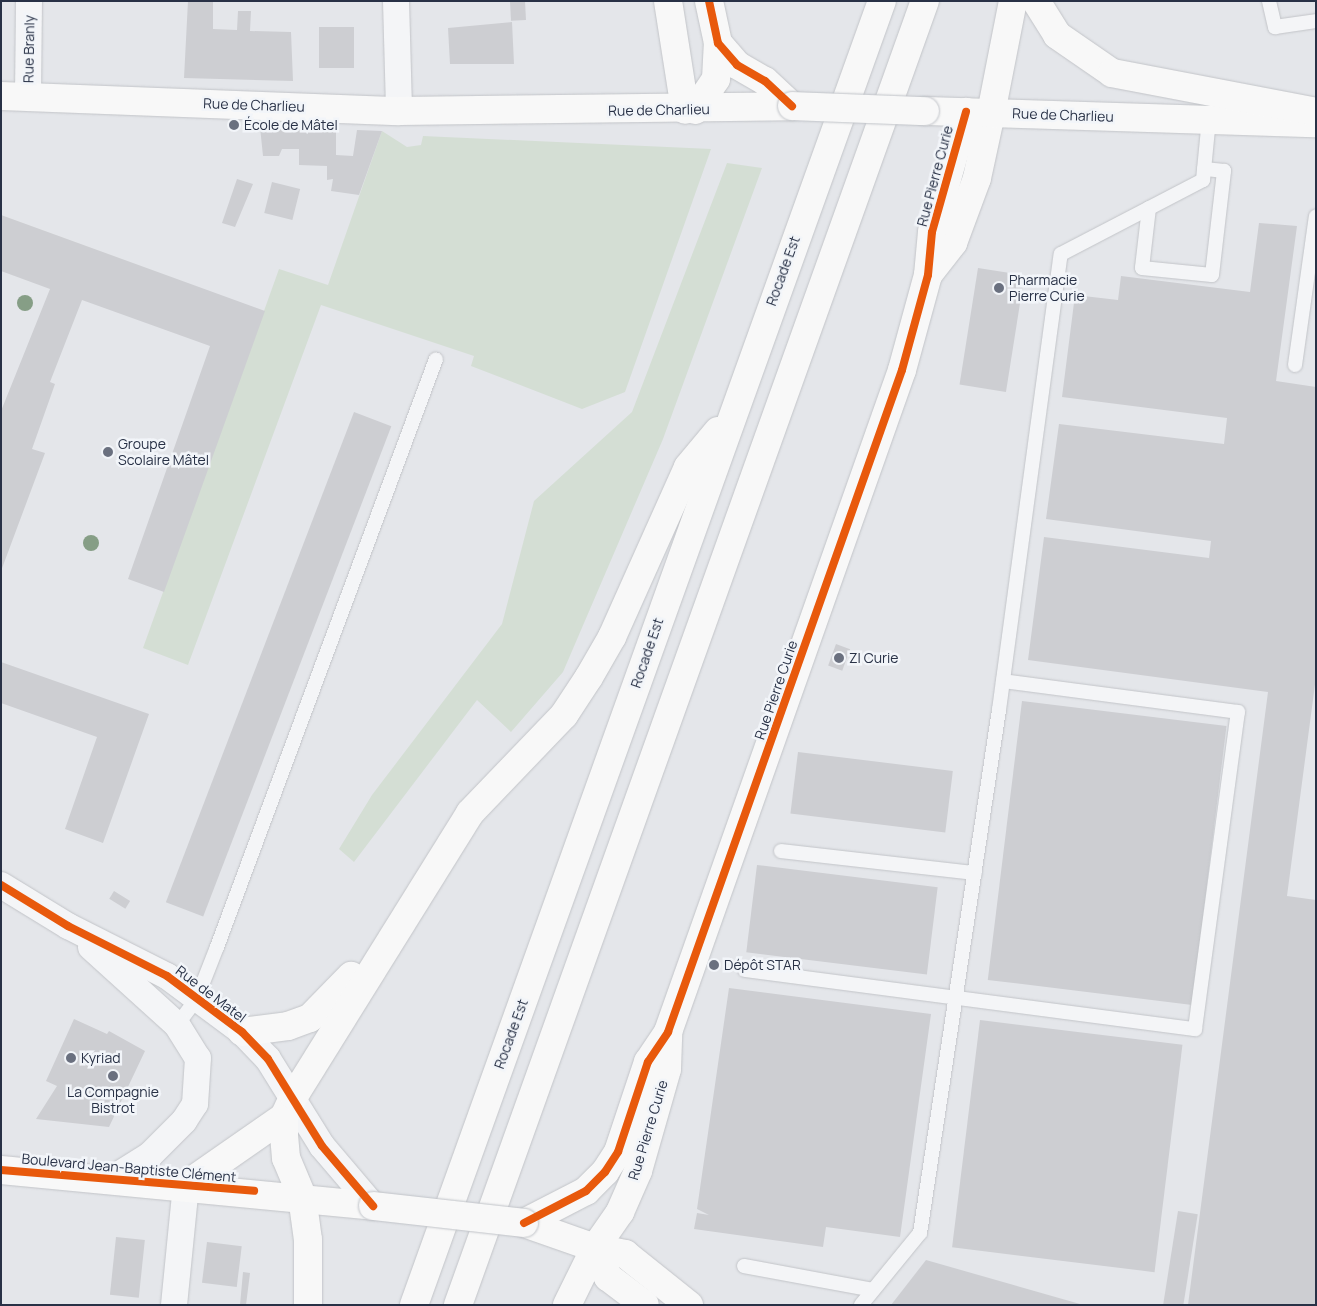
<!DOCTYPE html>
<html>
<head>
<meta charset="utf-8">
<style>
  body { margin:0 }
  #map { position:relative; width:1317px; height:1306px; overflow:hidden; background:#e4e6ea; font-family:Manrope,sans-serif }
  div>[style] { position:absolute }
  .green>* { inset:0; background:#d4ded4 }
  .building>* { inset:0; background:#cdced2; transform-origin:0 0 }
  .roads { filter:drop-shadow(0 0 1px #c2c4c8) drop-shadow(0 0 1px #c2c4c8) }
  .lane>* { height:14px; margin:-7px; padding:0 7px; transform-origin:7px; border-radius:7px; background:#f4f5f7 }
  .street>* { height:26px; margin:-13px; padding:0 13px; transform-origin:13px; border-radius:13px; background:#f4f5f7 }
  .secondary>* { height:28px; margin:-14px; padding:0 14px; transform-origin:14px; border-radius:14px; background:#f8f8f8 }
  .primary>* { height:28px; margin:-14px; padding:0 14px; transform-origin:14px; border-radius:14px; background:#f8f8f8 }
  .highway>* { height:28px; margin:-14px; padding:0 14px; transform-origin:14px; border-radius:14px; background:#f8f8f8 }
  .bridges { filter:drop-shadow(0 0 1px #c0c3c8) drop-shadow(0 0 1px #c0c3c8) }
  .primary-bridge>* { height:28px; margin:-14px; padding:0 14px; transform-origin:14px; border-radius:14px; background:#f8f8f8 }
  .cycleway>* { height:8px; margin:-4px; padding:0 4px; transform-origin:4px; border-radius:4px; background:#e8590c }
  .trees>* { width:16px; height:16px; margin:-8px; border-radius:50%; background:#869e86 }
  .dots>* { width:14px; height:14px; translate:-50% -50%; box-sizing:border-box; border:2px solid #f2f5f9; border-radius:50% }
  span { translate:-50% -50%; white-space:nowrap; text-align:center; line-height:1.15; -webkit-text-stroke:5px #f2f5f9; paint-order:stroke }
  .street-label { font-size:14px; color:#283146 }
  .poi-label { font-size:14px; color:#283146 }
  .left { translate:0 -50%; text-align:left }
  .frame { position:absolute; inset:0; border:2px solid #283146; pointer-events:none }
</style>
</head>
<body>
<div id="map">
  <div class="green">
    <div style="clip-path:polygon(382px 131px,407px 147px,421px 145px,423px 136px,711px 149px,625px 392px,582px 409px,471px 366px,474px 356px,321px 305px,188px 665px,143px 648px,279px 269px,328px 285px)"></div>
    <div style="clip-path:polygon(727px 163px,762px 168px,663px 439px,563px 672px,511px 732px,477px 700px,354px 862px,339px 849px,372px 795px,502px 624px,534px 501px,632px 412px)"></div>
  </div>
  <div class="building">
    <div style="clip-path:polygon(188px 1px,213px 1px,213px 29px,237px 30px,238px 11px,251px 11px,250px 31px,291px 32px,293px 81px,184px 78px)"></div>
    <div style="left:525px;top:1px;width:19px;height:15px;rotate:87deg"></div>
    <div style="clip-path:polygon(512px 22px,514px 64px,450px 64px,448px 28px)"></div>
    <div style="left:319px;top:27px;width:35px;height:41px"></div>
    <div style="clip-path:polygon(260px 127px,336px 130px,336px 155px,353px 156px,357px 130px,382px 131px,359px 195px,331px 191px,333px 179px,327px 180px,327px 166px,299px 165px,299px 149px,282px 149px,279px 156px,263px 156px)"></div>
    <div style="clip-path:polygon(237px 179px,253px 184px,235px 227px,222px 223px)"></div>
    <div style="left:272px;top:182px;width:29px;height:32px;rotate:14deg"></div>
    <div style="clip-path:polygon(1px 215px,265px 311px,164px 592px,128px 579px,210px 346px,82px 300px,50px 382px,55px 384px,32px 449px,45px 453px,1px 571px,1px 411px,50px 289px,1px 271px)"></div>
    <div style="clip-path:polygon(1259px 223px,1297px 226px,1276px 381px,1316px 387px,1316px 677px,1287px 896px,1316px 900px,1316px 1305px,1188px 1305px,1268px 692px,1028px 660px,1044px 537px,1209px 558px,1211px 541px,1046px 519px,1059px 424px,1224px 444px,1227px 418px,1062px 397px,1075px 295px,1118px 300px,1121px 276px,1250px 292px)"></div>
    <div style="left:978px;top:268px;width:47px;height:118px;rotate:9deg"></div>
    <div style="left:354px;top:412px;width:40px;height:525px;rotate:21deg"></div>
    <div style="left:836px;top:644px;width:15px;height:23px;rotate:20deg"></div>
    <div style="clip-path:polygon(1px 662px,149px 714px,103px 843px,65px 829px,97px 737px,1px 703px)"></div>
    <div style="left:1022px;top:701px;width:206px;height:281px;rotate:7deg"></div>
    <div style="left:798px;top:752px;width:156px;height:62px;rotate:7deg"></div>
    <div style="left:757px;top:865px;width:182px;height:88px;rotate:7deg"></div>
    <div style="left:114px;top:891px;width:19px;height:9px;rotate:32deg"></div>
    <div style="clip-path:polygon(729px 988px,931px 1014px,900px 1237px,826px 1227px,823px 1247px,694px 1229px,697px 1213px,709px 1215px,697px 1209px)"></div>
    <div style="clip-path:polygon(74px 1019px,107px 1034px,109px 1031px,145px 1051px,109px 1127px,36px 1119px,57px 1086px,46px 1081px)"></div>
    <div style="left:980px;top:1020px;width:204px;height:229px;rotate:7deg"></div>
    <div style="left:1178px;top:1211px;width:20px;height:95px;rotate:9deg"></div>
    <div style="left:116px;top:1237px;width:29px;height:58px;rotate:6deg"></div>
    <div style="left:207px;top:1242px;width:35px;height:41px;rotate:7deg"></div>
    <div style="clip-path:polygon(926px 1260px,1080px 1304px,1079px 1305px,891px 1305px)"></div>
    <div style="clip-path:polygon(243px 1272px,250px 1273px,246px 1305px,240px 1305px)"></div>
  </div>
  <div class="roads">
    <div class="lane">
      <div style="left:1269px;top:1px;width:27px;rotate:77deg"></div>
      <div style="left:1275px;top:27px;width:41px;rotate:-8.3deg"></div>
      <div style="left:1149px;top:208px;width:60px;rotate:96.7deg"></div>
      <div style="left:1142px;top:268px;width:70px;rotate:5.7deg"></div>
      <div style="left:1212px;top:275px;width:105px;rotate:-83.4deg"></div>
      <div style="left:1224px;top:171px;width:20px;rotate:-174deg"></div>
      <div style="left:1295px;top:365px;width:150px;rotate:-82deg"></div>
      <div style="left:781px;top:851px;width:195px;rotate:6.5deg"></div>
      <div style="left:745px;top:970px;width:454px;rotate:7.5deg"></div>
      <div style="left:1195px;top:1029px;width:320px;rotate:-82.3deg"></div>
      <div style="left:1238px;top:712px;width:237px;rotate:-172.5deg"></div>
      <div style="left:177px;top:1025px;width:34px;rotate:-53deg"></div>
      <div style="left:197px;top:998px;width:55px;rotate:-68.6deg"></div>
      <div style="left:217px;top:947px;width:627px;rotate:-69.57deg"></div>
      <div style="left:744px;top:1266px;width:131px;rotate:10.5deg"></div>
      <div style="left:861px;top:1305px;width:93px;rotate:-50.7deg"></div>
      <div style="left:920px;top:1233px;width:529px;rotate:-81.41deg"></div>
      <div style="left:999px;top:710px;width:460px;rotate:-82.3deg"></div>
      <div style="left:1061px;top:254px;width:160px;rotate:-27.5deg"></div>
      <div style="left:1203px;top:180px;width:61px;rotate:-84.4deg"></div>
    </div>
    <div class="street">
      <div style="left:396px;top:1px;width:110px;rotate:88.4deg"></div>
      <div style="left:28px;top:96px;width:95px;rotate:-89.4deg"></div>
      <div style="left:1px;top:885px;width:79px;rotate:31.5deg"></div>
      <div style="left:68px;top:926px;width:111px;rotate:26.8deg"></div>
      <div style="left:167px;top:976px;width:94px;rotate:36.7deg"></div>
      <div style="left:242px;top:1032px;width:37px;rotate:46deg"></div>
      <div style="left:268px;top:1059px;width:102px;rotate:58.2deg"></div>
      <div style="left:322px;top:1146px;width:79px;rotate:49.6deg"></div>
      <div style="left:91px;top:947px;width:116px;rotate:42.2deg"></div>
      <div style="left:177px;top:1025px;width:39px;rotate:58deg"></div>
      <div style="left:198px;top:1058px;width:46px;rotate:93.7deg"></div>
      <div style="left:195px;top:1104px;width:20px;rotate:123deg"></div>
      <div style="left:184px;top:1121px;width:48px;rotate:135deg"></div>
      <div style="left:150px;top:1155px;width:47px;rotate:148deg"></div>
      <div style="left:174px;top:1305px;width:121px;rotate:-84.3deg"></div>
    </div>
    <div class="secondary">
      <div style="left:668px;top:1px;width:110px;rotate:81.1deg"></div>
      <div style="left:709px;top:1px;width:43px;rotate:77.9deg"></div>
      <div style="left:718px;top:43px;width:29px;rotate:49deg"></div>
      <div style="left:737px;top:65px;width:32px;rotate:30deg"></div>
      <div style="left:765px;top:81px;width:37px;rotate:43deg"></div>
      <div style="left:695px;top:110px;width:37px;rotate:-56deg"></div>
      <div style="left:716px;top:79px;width:36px;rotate:-87deg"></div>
      <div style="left:928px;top:275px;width:41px;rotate:-52deg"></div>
      <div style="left:953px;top:243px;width:69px;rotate:-69.7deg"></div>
      <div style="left:977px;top:178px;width:66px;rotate:-77.8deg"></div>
      <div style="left:524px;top:1223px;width:70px;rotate:-27.3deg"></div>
      <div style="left:586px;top:1191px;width:27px;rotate:-45deg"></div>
      <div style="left:605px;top:1172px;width:24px;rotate:-57deg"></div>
      <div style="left:618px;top:1152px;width:95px;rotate:-71.6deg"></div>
      <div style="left:648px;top:1062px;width:36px;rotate:-56deg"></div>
      <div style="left:668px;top:1032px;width:702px;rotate:-70.53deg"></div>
      <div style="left:902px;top:370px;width:98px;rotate:-74.7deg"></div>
      <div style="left:928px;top:275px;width:43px;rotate:-84.7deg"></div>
      <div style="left:932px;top:232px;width:125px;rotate:-74.2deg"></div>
      <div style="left:595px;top:1248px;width:44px;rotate:-55.2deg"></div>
      <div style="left:620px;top:1212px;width:45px;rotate:-66.3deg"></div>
      <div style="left:638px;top:1171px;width:106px;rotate:-74.1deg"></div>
      <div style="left:667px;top:1069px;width:37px;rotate:-88deg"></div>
    </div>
    <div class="primary">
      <div style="left:1px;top:96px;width:398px;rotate:2.2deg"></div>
      <div style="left:399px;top:111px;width:393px;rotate:-0.7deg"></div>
      <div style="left:925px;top:111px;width:391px;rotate:1.8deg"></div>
      <div style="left:1px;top:1170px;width:374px;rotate:5.5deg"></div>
      <div style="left:186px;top:1185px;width:119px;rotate:-34.8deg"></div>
      <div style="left:524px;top:1223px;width:75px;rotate:19.4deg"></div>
      <div style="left:595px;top:1248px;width:31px;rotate:11deg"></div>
      <div style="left:625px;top:1254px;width:82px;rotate:38.6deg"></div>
      <div style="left:595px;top:1248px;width:32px;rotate:66deg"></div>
      <div style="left:608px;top:1277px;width:46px;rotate:37.1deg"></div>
    </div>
    <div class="highway">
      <div style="left:1036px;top:1px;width:40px;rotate:58deg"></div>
      <div style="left:1057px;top:35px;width:67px;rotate:34.6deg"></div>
      <div style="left:1112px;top:73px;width:208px;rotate:10.8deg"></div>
      <div style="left:991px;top:113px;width:114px;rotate:-78.9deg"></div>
      <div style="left:242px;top:1032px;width:46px;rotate:-7.4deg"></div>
      <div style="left:288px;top:1026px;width:23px;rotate:-20deg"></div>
      <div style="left:310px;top:1018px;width:59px;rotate:-45.7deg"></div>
      <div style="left:308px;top:1305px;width:65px;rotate:-90deg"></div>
      <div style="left:308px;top:1240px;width:44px;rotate:-97.8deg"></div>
      <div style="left:302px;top:1196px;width:41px;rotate:-112.8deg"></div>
      <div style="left:286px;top:1158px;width:22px;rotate:-95deg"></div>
      <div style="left:284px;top:1136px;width:19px;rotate:-90deg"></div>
      <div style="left:284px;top:1117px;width:23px;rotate:-65deg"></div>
      <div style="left:294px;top:1096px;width:333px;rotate:-58.1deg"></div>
      <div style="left:470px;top:813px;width:136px;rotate:-46.2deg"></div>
      <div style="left:564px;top:715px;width:45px;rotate:-56.7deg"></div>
      <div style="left:589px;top:677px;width:46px;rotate:-60.1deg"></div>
      <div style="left:612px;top:637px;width:186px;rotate:-65.9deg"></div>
      <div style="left:688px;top:467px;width:47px;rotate:-50.2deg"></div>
      <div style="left:414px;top:1305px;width:1385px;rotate:-70.26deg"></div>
      <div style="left:458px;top:1305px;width:1385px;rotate:-70.3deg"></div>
      <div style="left:567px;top:1305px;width:64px;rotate:-63.8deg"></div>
    </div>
  </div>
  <div class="bridges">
    <div class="primary-bridge">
      <div style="left:792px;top:106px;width:133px;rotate:2.2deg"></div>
      <div style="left:373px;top:1206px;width:152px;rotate:6.4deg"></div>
    </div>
  </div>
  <div class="cycleway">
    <div style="left:709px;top:1px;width:43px;rotate:77.9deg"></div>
    <div style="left:718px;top:43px;width:29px;rotate:49deg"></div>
    <div style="left:737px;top:65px;width:32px;rotate:30deg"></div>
    <div style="left:765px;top:81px;width:37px;rotate:43deg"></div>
    <div style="left:1px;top:885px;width:79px;rotate:31.5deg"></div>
    <div style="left:68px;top:926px;width:111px;rotate:26.8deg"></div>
    <div style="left:167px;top:976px;width:94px;rotate:36.7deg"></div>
    <div style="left:242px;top:1032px;width:37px;rotate:46deg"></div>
    <div style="left:268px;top:1059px;width:102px;rotate:58.2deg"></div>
    <div style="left:322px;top:1146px;width:79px;rotate:49.6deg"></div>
    <div style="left:1px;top:1170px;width:254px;rotate:4.7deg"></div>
    <div style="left:524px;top:1223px;width:70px;rotate:-27.3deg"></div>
    <div style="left:586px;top:1191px;width:27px;rotate:-45deg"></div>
    <div style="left:605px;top:1172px;width:24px;rotate:-57deg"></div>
    <div style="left:618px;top:1152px;width:95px;rotate:-71.6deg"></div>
    <div style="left:648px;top:1062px;width:36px;rotate:-56deg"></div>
    <div style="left:668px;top:1032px;width:702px;rotate:-70.53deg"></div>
    <div style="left:902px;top:370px;width:98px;rotate:-74.7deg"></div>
    <div style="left:928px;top:275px;width:43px;rotate:-84.7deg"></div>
    <div style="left:932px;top:232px;width:125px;rotate:-74.2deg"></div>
  </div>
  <div class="trees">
    <div style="left:25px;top:303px"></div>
    <div style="left:91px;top:543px"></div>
  </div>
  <div class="dots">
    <div style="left:234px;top:125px;background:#6a707f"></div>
    <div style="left:999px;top:288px;background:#6a707f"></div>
    <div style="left:108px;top:452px;background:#6a707f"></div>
    <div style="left:839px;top:658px;background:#6a707f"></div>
    <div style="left:714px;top:965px;background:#6a707f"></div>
    <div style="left:71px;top:1058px;background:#6a707f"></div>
    <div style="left:113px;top:1076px;background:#6a707f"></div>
  </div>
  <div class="street-label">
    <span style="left:29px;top:49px;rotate:-89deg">Rue Branly</span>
    <span style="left:254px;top:105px;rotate:2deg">Rue de Charlieu</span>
    <span style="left:659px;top:110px;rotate:-1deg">Rue de Charlieu</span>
    <span style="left:1063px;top:115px;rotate:2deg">Rue de Charlieu</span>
    <span style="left:935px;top:176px;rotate:-75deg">Rue Pierre Curie</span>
    <span style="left:783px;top:271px;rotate:-70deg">Rocade Est</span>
    <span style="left:647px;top:653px;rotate:-71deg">Rocade Est</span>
    <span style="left:776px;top:690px;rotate:-71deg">Rue Pierre Curie</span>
    <span style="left:211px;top:994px;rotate:37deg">Rue de Matel</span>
    <span style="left:511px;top:1034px;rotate:-70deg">Rocade Est</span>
    <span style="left:648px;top:1130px;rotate:-73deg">Rue Pierre Curie</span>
    <span style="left:129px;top:1168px;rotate:5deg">Boulevard Jean-Baptiste Clément</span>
  </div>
  <div class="poi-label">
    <span class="left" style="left:244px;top:125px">École de Mâtel</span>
    <span class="left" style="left:1009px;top:288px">Pharmacie<br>Pierre Curie</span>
    <span class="left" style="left:118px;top:452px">Groupe<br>Scolaire Mâtel</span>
    <span class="left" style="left:849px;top:658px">ZI Curie</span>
    <span class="left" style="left:724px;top:965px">Dépôt STAR</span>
    <span class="left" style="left:81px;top:1058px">Kyriad</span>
    <span style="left:113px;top:1100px">La Compagnie<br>Bistrot</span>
  </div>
  <div class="frame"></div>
</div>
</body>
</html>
